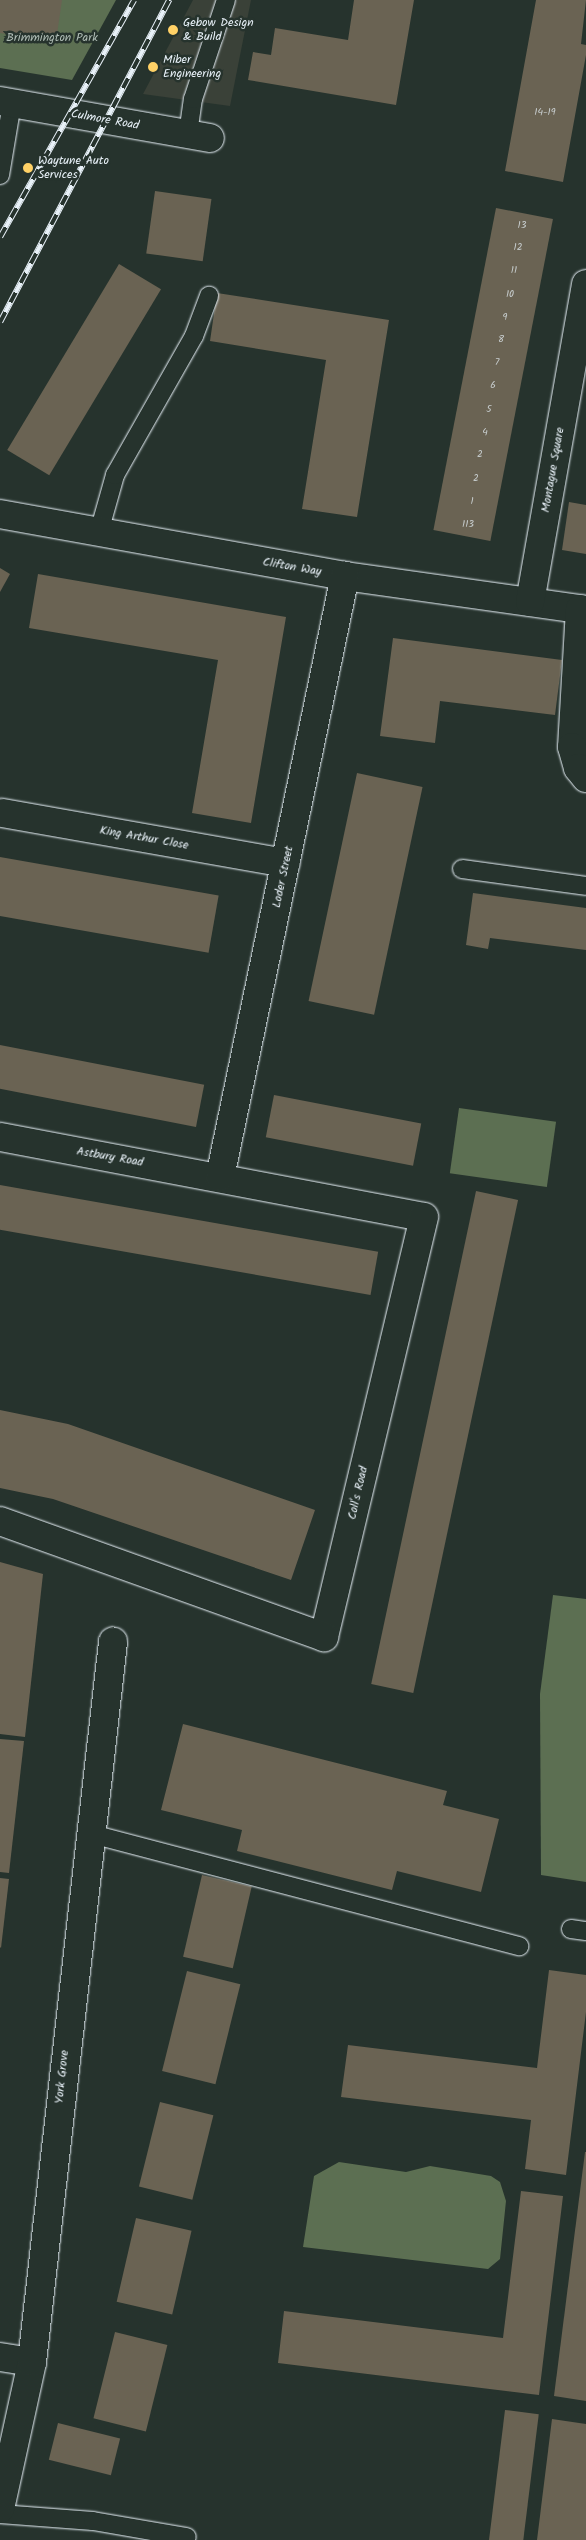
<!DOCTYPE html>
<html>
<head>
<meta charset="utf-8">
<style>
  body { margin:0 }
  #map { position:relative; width:586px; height:2540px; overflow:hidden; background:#26332d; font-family:Kalam,sans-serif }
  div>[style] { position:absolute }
  .built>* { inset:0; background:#3a4138 }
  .green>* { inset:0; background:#5c6f52; transform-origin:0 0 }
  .building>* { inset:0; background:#6a6353; transform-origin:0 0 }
  .roads { filter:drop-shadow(0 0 1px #e8f1f8) drop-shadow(0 0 1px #e8f1f8) }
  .lane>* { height:18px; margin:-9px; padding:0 9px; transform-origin:9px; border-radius:9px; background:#26332d }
  .street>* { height:28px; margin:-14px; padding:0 14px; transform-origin:14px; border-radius:14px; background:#26332d }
  .rail>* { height:5.5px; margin-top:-2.75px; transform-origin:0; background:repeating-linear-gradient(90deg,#26332d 0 11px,#e8f1f8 0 22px); box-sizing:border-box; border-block:1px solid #e8f1f8 }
  .dots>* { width:14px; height:14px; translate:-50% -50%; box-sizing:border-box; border:2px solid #26332d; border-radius:50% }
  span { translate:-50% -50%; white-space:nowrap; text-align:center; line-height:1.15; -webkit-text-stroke:5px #26332d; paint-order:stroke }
  .number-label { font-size:10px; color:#c8cecf }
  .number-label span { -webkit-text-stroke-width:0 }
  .poi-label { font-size:12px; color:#e8f1f8 }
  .left { translate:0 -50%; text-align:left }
  .park-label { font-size:12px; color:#b0bdb6 }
  .street-label { font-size:12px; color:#e8f1f8 }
</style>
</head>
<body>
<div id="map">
  <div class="built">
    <div style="clip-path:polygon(193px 0,251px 0,230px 106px,143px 94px)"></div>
  </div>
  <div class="green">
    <div style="clip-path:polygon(0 0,116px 0,72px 80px,0 68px)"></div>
    <div style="left:459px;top:1108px;width:98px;height:66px;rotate:8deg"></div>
    <div style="clip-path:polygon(553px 1595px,586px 1599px,586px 1882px,541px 1875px,540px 1694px)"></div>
    <div style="clip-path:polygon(339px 2162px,406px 2172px,430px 2166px,491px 2176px,500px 2182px,506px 2201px,500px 2259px,488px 2269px,303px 2247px,314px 2176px)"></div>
  </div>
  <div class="building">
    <div style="clip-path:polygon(0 0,62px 0,56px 41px,0 33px)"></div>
    <div style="clip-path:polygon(354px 0,414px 0,396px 105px,248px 80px,253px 52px,271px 55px,275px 28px,348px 40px)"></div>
    <div style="clip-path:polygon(536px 0,586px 0,581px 44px,586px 45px,586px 55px,563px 182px,505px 171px)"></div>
    <div style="left:155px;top:191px;width:57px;height:63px;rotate:8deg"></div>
    <div style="left:496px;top:208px;width:58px;height:328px;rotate:11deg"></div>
    <div style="left:119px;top:264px;width:49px;height:217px;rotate:31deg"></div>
    <div style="clip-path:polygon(217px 293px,389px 320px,357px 517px,302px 509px,326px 360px,210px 341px)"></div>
    <div style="clip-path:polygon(569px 502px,586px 505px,586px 554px,562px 550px)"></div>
    <div style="clip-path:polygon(0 568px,10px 574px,0 592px)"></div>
    <div style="clip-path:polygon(38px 574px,286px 617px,251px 823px,192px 813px,218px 660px,29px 628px)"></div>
    <div style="clip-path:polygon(393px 638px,562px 660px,555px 715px,440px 701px,435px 743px,380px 736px)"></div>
    <div style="left:357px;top:773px;width:67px;height:233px;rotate:12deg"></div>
    <div style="left:0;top:857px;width:222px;height:58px;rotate:10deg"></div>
    <div style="clip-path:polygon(473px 893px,586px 908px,586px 950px,490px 938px,488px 949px,466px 945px)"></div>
    <div style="left:0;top:1045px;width:208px;height:43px;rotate:11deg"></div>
    <div style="left:274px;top:1095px;width:150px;height:43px;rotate:11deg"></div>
    <div style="left:0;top:1185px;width:384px;height:44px;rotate:10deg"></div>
    <div style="left:476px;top:1191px;width:43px;height:504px;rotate:12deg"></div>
    <div style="clip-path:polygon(0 1410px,68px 1424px,315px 1510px,291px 1580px,53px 1499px,0 1488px)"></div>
    <div style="clip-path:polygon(0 1562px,43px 1574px,25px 1737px,0 1734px)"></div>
    <div style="clip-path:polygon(183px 1724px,447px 1791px,443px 1805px,499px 1819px,481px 1892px,397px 1871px,392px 1890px,237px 1851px,242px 1830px,161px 1810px)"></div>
    <div style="clip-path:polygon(0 1739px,24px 1741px,9px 1873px,0 1872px)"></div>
    <div style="left:202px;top:1875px;width:51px;height:84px;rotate:13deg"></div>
    <div style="clip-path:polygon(0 1878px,9px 1879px,1px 1948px,0 1947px)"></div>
    <div style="clip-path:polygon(549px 1970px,586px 1975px,586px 2012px,566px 2175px,525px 2169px,531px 2120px,341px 2097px,348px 2045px,537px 2068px)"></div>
    <div style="left:187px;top:1971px;width:55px;height:103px;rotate:14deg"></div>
    <div style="left:160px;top:2102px;width:55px;height:87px;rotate:14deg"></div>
    <div style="clip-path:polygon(585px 2152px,586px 2152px,586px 2401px,554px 2396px)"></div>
    <div style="clip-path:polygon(521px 2191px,563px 2196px,539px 2395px,278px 2363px,284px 2311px,503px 2338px)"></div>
    <div style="left:136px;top:2218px;width:57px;height:86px;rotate:13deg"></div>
    <div style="left:115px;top:2332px;width:54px;height:89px;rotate:14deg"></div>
    <div style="left:505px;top:2410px;width:34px;height:131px;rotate:7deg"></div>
    <div style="clip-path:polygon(552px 2419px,586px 2424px,586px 2540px,537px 2540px)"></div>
    <div style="left:58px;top:2423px;width:64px;height:38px;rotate:14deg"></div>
  </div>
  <div class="roads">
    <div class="lane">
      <div style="left:188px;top:134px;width:35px;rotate:-82deg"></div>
      <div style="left:193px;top:99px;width:104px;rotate:-71.6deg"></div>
      <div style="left:0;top:175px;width:73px;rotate:-80.5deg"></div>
      <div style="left:99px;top:532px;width:59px;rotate:-74.3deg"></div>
      <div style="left:115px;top:475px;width:160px;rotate:-60.4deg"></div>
      <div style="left:194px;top:336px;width:43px;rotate:-69.4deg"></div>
      <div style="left:462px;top:869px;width:125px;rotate:7.8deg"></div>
      <div style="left:88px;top:1833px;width:446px;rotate:14.7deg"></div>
      <div style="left:571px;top:1929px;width:15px;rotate:8deg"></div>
      <div style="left:0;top:2514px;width:93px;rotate:4.3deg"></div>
      <div style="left:93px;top:2521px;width:95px;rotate:9.7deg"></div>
    </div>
    <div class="street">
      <div style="left:0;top:101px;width:213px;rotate:10deg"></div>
      <div style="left:0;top:514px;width:351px;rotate:10.2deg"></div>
      <div style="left:345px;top:576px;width:243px;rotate:8deg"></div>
      <div style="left:530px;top:602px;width:323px;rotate:-80deg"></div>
      <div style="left:580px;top:609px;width:138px;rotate:93.3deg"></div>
      <div style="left:572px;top:747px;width:22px;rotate:74deg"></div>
      <div style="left:578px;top:768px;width:13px;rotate:51deg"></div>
      <div style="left:2px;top:813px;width:288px;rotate:10deg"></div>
      <div style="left:0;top:1137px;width:431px;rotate:10.7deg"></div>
      <div style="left:424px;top:1217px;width:432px;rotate:103.4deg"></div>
      <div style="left:324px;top:1637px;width:344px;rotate:-160.3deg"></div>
      <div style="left:220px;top:1177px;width:614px;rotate:-78.25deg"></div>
      <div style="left:0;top:2357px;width:32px;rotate:9deg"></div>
      <div style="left:0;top:2509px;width:150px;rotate:-77.7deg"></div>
      <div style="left:32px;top:2362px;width:725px;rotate:-83.58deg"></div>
    </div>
  </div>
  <div class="rail">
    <div style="left:0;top:237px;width:272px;rotate:-60.5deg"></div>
    <div style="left:0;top:322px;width:364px;rotate:-62.3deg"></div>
  </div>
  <div class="dots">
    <div style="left:173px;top:30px;background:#ffd166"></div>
    <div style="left:153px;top:67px;background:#ffd166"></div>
    <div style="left:28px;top:168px;background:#ffd166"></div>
  </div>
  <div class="number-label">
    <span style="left:545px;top:113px">14-19</span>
    <span style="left:522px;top:226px">13</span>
    <span style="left:518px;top:248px">12</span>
    <span style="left:514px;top:271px">11</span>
    <span style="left:510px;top:295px">10</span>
    <span style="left:505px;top:318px">9</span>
    <span style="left:501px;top:340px">8</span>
    <span style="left:497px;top:363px">7</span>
    <span style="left:493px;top:386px">6</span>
    <span style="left:489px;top:410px">5</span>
    <span style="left:485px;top:433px">4</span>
    <span style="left:480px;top:455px">2</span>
    <span style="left:476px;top:479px">2</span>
    <span style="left:472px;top:502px">1</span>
    <span style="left:468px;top:525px">113</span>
  </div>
  <div class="poi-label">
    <span class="left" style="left:183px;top:30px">Gebow Design<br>&amp; Build</span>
    <span class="left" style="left:163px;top:67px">Miber<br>Engineering</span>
    <span class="left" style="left:38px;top:168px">Waytune Auto<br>Services</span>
  </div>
  <div class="park-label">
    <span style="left:52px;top:38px">Brimmington Park</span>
  </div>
  <div class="street-label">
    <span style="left:105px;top:120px;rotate:10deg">Culmore Road</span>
    <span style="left:553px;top:470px;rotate:-80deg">Montague Square</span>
    <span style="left:292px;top:567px;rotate:10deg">Clifton Way</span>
    <span style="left:144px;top:838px;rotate:10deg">King Arthur Close</span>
    <span style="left:283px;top:877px;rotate:-78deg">Loder Street</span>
    <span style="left:110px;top:1157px;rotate:10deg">Astbury Road</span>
    <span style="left:358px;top:1493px;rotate:-77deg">Coll's Road</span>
    <span style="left:62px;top:2077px;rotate:-84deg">York Grove</span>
  </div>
</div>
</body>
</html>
